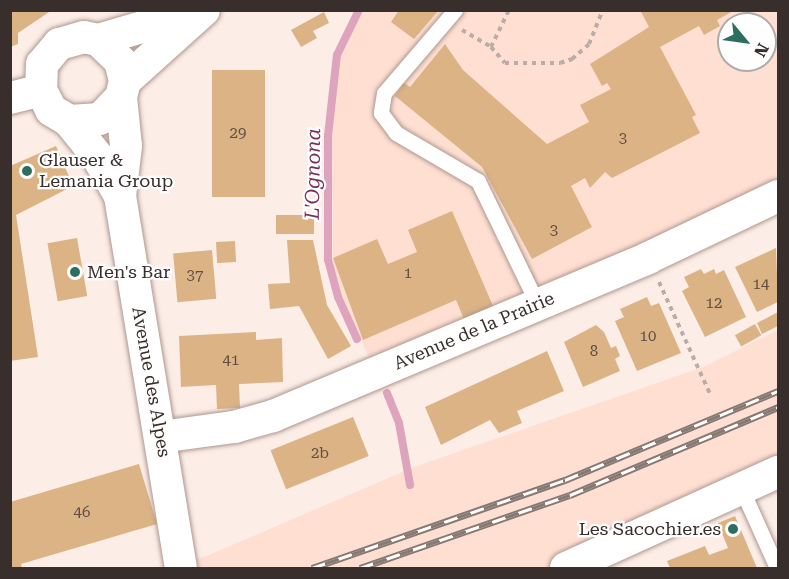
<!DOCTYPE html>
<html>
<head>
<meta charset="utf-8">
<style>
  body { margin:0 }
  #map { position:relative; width:789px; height:579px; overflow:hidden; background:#fcede7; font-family:"Roboto Serif",serif }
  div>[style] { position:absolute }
  .built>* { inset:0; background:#ffdfd2 }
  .stream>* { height:8px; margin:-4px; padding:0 4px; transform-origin:4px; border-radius:4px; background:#dea4bd }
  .building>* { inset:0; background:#dbb385; transform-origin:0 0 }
  .path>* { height:4px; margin-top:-2px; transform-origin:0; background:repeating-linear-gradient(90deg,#baaca7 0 4.5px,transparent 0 9px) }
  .roads { filter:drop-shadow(0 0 2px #ae978e) drop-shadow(0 0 2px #ae978e) }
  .service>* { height:15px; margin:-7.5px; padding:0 7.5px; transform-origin:7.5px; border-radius:7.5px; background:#fff }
  .minor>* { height:32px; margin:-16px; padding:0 16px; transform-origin:16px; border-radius:16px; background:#fff }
  .rail>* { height:7px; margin-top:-3.5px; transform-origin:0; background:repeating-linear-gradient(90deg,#fefefe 0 14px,#857974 0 28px); box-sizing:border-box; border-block:2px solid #857974 }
  .dots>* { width:16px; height:16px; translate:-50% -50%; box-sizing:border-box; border:3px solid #fefefe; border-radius:50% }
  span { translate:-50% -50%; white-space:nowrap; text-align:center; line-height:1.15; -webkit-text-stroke:4.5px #fefefe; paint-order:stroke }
  .number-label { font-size:15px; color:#614f42 }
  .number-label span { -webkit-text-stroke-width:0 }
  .poi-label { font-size:18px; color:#382e2b }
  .left { translate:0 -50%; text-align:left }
  .right { translate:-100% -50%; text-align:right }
  .street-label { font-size:18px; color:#382e2b }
  .water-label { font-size:20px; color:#773155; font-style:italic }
  .frame { position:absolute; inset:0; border:12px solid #382e2b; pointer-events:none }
  .north { position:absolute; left:717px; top:12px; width:60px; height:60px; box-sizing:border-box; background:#fefefe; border:2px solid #afabaa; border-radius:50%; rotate:119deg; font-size:16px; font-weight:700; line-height:24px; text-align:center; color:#382e2b }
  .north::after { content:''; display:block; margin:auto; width:21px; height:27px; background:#2c6f60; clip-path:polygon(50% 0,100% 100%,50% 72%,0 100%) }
</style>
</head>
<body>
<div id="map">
  <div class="built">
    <div style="clip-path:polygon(evenodd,364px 11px,778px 11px,778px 196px,375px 372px,333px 275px,332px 136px,339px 57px,345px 37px,364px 11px,729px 24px,765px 24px,765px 60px,729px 60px,729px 24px)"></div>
    <div style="clip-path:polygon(778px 330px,778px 472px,566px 568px,165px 568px,209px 555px,414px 467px,703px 367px)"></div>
  </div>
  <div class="stream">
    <div style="left:357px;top:339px;width:46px;rotate:-114.3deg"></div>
    <div style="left:338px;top:297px;width:38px;rotate:-105deg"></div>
    <div style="left:328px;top:260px;width:124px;rotate:-90deg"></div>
    <div style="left:328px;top:136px;width:81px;rotate:-83.7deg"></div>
    <div style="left:337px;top:55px;width:50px;rotate:-63.9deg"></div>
    <div style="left:387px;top:393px;width:32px;rotate:68deg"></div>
    <div style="left:399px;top:423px;width:63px;rotate:79.9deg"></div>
  </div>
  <div class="building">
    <div style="clip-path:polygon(10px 10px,52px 10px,18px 33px,18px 44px,10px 47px)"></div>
    <div style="clip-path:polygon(399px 10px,439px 10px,414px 39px,391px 22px)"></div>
    <div style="clip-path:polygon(640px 10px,735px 10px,717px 20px,720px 26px,704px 35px,699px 26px,660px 47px,696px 115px,692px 117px,700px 133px,612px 178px,605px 172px,590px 188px,585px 178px,571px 186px,592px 227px,532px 259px,482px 167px,395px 96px,404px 83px,410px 87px,445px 44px,463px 70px,547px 144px,589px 122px,580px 105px,611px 89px,607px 83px,602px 86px,590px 64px,649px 27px)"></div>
    <div style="clip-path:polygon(324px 12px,329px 23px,313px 31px,317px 38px,301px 47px,291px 30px)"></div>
    <div style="left:212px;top:70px;width:53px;height:127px"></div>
    <div style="clip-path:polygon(56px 146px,73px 186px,16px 215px,38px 357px,10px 361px,10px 166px)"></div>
    <div style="clip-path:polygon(452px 211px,493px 306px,464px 319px,456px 300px,363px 340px,333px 258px,377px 239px,388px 264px,417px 252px,408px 230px)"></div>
    <div style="left:314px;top:215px;width:19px;height:38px;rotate:90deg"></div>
    <div style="left:77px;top:238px;width:59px;height:30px;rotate:80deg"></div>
    <div style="clip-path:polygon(287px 240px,313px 240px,327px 305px,351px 346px,328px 359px,299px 306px,270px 309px,268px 284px,290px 283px)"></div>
    <div style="left:235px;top:241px;width:21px;height:19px;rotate:87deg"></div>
    <div style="clip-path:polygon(776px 248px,778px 302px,757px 312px,735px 267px)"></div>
    <div style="left:212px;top:250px;width:49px;height:39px;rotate:85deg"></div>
    <div style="clip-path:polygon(701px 269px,704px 274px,714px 269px,716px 274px,724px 270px,746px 317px,705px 337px,682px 291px,689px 287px,684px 277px)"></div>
    <div style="clip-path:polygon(647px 297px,651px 306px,659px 303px,681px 353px,637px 371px,615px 321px,624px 317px,620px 309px)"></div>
    <div style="clip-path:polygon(778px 312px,778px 326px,762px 334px,757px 323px)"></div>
    <div style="left:755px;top:324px;width:13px;height:23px;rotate:61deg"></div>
    <div style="clip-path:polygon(596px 325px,604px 332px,611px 348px,616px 346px,620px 356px,615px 359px,620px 371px,583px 387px,564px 342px)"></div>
    <div style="clip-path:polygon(256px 332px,256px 340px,282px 338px,283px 382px,239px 384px,240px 408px,217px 409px,216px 385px,181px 387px,179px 336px)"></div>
    <div style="clip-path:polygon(547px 351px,564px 391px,517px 411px,522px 423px,499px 433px,490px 420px,441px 445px,425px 407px)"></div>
    <div style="left:353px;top:417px;width:42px;height:89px;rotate:68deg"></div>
    <div style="clip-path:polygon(139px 464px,157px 524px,21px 564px,22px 568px,10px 568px,10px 502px)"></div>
    <div style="clip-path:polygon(735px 516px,757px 568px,670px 568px,667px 561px,705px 546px,709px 555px,728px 548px,718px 523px)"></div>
  </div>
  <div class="path">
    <div style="left:462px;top:30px;width:34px;rotate:30deg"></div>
    <div style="left:491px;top:47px;width:21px;rotate:49deg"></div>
    <div style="left:505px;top:63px;width:55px"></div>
    <div style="left:560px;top:63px;width:13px;rotate:-18deg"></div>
    <div style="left:572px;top:59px;width:23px;rotate:-41deg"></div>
    <div style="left:589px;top:44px;width:37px;rotate:-68deg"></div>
    <div style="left:491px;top:47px;width:41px;rotate:-64.1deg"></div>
    <div style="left:659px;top:282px;width:125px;rotate:65.5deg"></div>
  </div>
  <div class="roads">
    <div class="service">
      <div style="left:455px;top:10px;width:109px;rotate:130.5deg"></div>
      <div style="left:384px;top:93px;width:20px;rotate:99deg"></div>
      <div style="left:381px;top:113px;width:25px;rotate:53deg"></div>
      <div style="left:396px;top:133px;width:95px;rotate:30.3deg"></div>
      <div style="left:478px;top:181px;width:138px;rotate:64.2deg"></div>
      <div style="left:742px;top:490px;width:85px;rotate:65.8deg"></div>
    </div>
    <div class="minor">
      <div style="left:98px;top:40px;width:99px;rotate:-16.4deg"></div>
      <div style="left:125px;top:81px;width:106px;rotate:-41.9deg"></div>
      <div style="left:121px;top:97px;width:49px;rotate:84.2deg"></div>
      <div style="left:126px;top:146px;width:50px;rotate:96.8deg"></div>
      <div style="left:120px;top:196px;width:377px;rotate:80.7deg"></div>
      <div style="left:10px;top:98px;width:32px;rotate:-14deg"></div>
      <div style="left:69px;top:121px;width:31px;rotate:-4deg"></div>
      <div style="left:100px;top:119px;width:30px;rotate:-46deg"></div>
      <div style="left:121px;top:97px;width:16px;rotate:-76deg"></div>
      <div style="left:125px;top:81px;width:21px;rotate:-104deg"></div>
      <div style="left:120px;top:61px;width:30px;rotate:-136deg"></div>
      <div style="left:98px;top:40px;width:14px;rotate:-168deg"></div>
      <div style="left:84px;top:37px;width:26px;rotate:164deg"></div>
      <div style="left:59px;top:44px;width:26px;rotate:130deg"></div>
      <div style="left:42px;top:64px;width:26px;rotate:92deg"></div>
      <div style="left:41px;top:90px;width:22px;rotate:63deg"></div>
      <div style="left:51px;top:110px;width:21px;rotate:31deg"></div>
      <div style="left:69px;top:121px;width:45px;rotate:51.3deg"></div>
      <div style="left:97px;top:156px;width:46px;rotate:60.1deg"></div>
      <div style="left:160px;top:437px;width:75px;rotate:-7.7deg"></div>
      <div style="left:234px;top:427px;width:41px;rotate:-15.8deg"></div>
      <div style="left:273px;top:416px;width:407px;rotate:-22.8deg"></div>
      <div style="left:648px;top:258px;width:144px;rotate:-25.5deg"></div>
      <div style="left:566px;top:568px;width:233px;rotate:-24.4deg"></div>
    </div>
  </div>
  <div class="rail">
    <div style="left:312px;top:568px;width:268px;rotate:-19.2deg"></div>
    <div style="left:565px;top:480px;width:231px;rotate:-22.7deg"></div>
    <div style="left:360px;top:568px;width:222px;rotate:-19.2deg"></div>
    <div style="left:570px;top:495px;width:226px;rotate:-22.9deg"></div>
  </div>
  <div class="dots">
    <div style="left:27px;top:171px;background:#2c6f60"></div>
    <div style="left:75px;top:272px;background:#2c6f60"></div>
    <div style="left:733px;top:529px;background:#2c6f60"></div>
  </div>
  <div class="number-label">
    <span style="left:238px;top:134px">29</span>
    <span style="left:623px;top:139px">3</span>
    <span style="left:554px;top:231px">3</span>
    <span style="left:408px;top:274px">1</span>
    <span style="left:195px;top:276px">37</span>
    <span style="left:761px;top:285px">14</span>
    <span style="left:714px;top:304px">12</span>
    <span style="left:648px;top:337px">10</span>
    <span style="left:594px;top:352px">8</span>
    <span style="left:231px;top:361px">41</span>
    <span style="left:320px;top:454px">2b</span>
    <span style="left:82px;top:513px">46</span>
  </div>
  <div class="poi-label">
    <span class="left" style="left:39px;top:171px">Glauser &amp;<br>Lemania Group</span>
    <span class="left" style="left:87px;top:272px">Men's Bar</span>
    <span class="right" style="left:721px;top:529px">Les Sacochier.es</span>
  </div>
  <div class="street-label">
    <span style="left:474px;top:331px;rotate:-23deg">Avenue de la Prairie</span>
    <span style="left:151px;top:382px;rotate:80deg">Avenue des Alpes</span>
  </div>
  <div class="water-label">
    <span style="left:313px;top:174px;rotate:-89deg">L'Ognona</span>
  </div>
  <div class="frame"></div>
  <div class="north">N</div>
</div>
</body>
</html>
